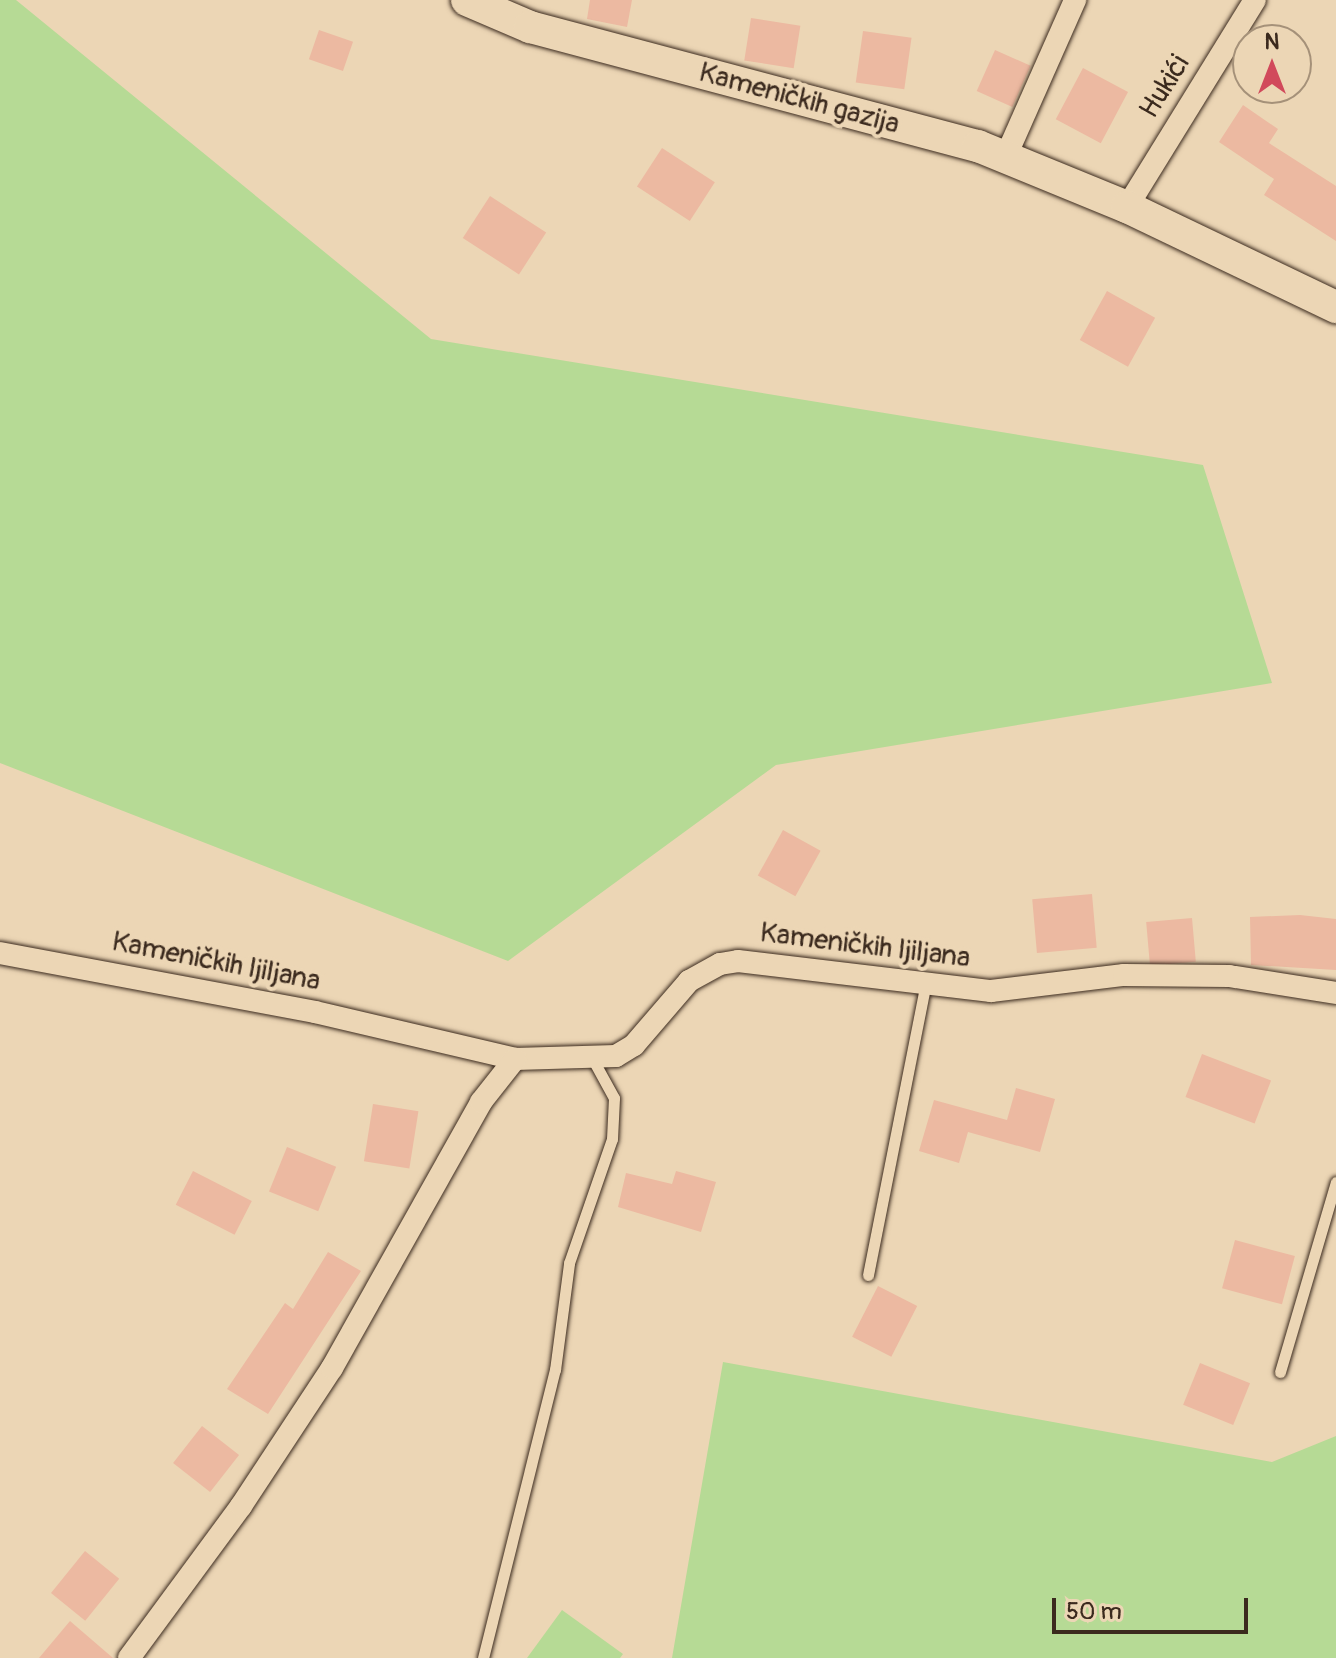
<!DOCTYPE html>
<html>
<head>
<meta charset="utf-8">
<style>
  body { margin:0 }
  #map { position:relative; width:1336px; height:1658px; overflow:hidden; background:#ecd6b5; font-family:Pangolin,sans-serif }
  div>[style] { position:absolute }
  .green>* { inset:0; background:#b6da95 }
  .building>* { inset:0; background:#ecb9a1; transform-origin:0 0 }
  .roads { filter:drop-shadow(0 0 2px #3b2a1e) drop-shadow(0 0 2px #3b2a1e) }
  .lane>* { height:11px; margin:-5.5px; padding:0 5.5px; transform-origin:5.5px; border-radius:5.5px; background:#ecd6b5 }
  .street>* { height:22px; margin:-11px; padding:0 11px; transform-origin:11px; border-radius:11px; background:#ecd6b5 }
  .secondary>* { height:32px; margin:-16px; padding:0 16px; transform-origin:16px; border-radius:16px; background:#ecd6b5 }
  span { translate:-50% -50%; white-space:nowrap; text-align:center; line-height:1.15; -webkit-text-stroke:8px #ecd6b5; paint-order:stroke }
  .street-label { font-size:28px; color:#3b2a1e }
  .north { position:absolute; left:1232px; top:24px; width:80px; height:80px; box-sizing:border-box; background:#ecd6b5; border:2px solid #a59179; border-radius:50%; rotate:0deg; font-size:22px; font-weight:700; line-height:32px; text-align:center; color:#3b2a1e }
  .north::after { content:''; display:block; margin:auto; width:28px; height:36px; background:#d1495b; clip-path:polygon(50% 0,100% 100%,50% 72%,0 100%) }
  .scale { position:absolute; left:1052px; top:1598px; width:196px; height:36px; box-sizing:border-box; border:4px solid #3b2a1e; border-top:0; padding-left:10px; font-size:24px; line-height:28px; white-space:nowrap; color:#3b2a1e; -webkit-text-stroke:6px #ecd6b5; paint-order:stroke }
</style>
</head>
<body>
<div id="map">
  <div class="green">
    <div style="clip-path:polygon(0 0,16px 0,431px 339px,1203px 465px,1272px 683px,776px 765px,508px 961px,0 763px)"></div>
    <div style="clip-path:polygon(723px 1362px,1272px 1462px,1336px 1436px,1336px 1658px,672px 1658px)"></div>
    <div style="clip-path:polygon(562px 1610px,623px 1654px,620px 1658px,527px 1658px)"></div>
  </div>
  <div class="building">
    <div style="clip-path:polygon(590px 0,632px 0,627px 27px,587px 19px)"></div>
    <div style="left:751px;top:18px;width:50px;height:43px;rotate:9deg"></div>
    <div style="left:319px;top:30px;width:36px;height:31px;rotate:19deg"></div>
    <div style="left:863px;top:31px;width:49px;height:52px;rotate:8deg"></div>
    <div style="left:995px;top:50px;width:39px;height:45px;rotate:24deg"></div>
    <div style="left:1083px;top:68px;width:51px;height:58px;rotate:28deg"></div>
    <div style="clip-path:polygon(1243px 105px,1278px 129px,1269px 143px,1336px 186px,1336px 241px,1264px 195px,1274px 179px,1219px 142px)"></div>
    <div style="left:662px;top:148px;width:63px;height:46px;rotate:33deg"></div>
    <div style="left:490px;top:196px;width:67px;height:50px;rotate:33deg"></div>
    <div style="left:1107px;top:291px;width:55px;height:56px;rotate:29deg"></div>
    <div style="left:783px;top:830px;width:43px;height:52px;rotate:29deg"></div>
    <div style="left:1092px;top:894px;width:54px;height:60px;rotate:85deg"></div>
    <div style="clip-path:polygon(1300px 915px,1336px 919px,1336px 970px,1251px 965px,1250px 917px)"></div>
    <div style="left:1192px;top:918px;width:44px;height:46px;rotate:85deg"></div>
    <div style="left:1202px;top:1054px;width:74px;height:46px;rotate:21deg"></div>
    <div style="clip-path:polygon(1016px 1088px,1055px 1099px,1040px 1152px,968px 1132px,959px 1163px,919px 1151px,934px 1100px,1007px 1120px)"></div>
    <div style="left:373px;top:1104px;width:46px;height:58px;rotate:9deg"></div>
    <div style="left:287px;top:1147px;width:53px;height:48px;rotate:22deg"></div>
    <div style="left:193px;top:1171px;width:66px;height:38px;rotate:27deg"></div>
    <div style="clip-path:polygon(676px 1171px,716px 1182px,701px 1232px,618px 1207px,626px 1173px,672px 1184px)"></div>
    <div style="left:1235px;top:1240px;width:62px;height:50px;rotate:15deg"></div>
    <div style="clip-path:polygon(328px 1252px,361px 1271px,268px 1414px,227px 1389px,285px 1303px,293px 1309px)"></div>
    <div style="left:878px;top:1286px;width:44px;height:57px;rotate:27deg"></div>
    <div style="left:1200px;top:1363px;width:54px;height:45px;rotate:22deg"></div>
    <div style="left:202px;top:1426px;width:47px;height:47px;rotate:38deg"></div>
    <div style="left:85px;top:1551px;width:44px;height:54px;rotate:39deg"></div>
    <div style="clip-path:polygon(70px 1621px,113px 1658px,39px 1658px)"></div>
  </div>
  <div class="roads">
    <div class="lane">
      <div style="left:868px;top:1275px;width:298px;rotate:-78.8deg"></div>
      <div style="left:1280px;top:1372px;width:198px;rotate:-73.6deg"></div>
      <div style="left:483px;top:1658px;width:297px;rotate:-76deg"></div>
      <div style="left:555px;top:1370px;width:108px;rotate:-82.5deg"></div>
      <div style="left:569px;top:1263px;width:131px;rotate:-70.9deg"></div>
      <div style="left:612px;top:1139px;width:41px;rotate:-87.2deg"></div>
      <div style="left:614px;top:1098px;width:46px;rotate:-118.8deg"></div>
    </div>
    <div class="street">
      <div style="left:1006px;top:156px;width:171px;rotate:-66.1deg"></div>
      <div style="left:1127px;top:207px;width:243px;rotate:-58.3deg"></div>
      <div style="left:0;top:953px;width:320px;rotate:10.6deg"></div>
      <div style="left:315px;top:1012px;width:205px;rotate:13.2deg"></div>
      <div style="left:515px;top:1059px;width:101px;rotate:-1.7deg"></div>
      <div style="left:616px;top:1056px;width:21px;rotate:-31deg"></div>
      <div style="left:634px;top:1045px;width:84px;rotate:-49.3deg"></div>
      <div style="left:689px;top:981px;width:35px;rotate:-29deg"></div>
      <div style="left:720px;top:964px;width:18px;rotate:-9deg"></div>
      <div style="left:738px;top:961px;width:255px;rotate:6.8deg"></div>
      <div style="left:991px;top:991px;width:134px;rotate:-6.9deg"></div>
      <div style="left:1124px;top:975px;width:105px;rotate:0.5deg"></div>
      <div style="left:1229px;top:976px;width:108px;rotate:9deg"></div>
      <div style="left:129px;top:1658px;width:189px;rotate:-53.6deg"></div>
      <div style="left:241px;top:1506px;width:165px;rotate:-56.6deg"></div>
      <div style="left:332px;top:1368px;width:305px;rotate:-60.7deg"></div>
      <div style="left:481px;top:1102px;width:55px;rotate:-51.7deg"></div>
    </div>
    <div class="secondary">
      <div style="left:467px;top:0;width:69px;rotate:23.2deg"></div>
      <div style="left:530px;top:27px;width:464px;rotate:14.9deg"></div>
      <div style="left:978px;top:146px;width:161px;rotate:22.3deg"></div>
      <div style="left:1127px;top:207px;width:232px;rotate:25.6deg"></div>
    </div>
  </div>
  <div class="street-label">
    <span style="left:1165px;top:87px;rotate:-58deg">Hukići</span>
    <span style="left:799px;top:99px;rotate:15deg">Kameničkih gazija</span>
    <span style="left:865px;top:946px;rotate:7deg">Kameničkih ljiljana</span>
    <span style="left:216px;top:962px;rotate:11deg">Kameničkih ljiljana</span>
  </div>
  <div class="north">N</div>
  <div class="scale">50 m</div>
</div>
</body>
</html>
